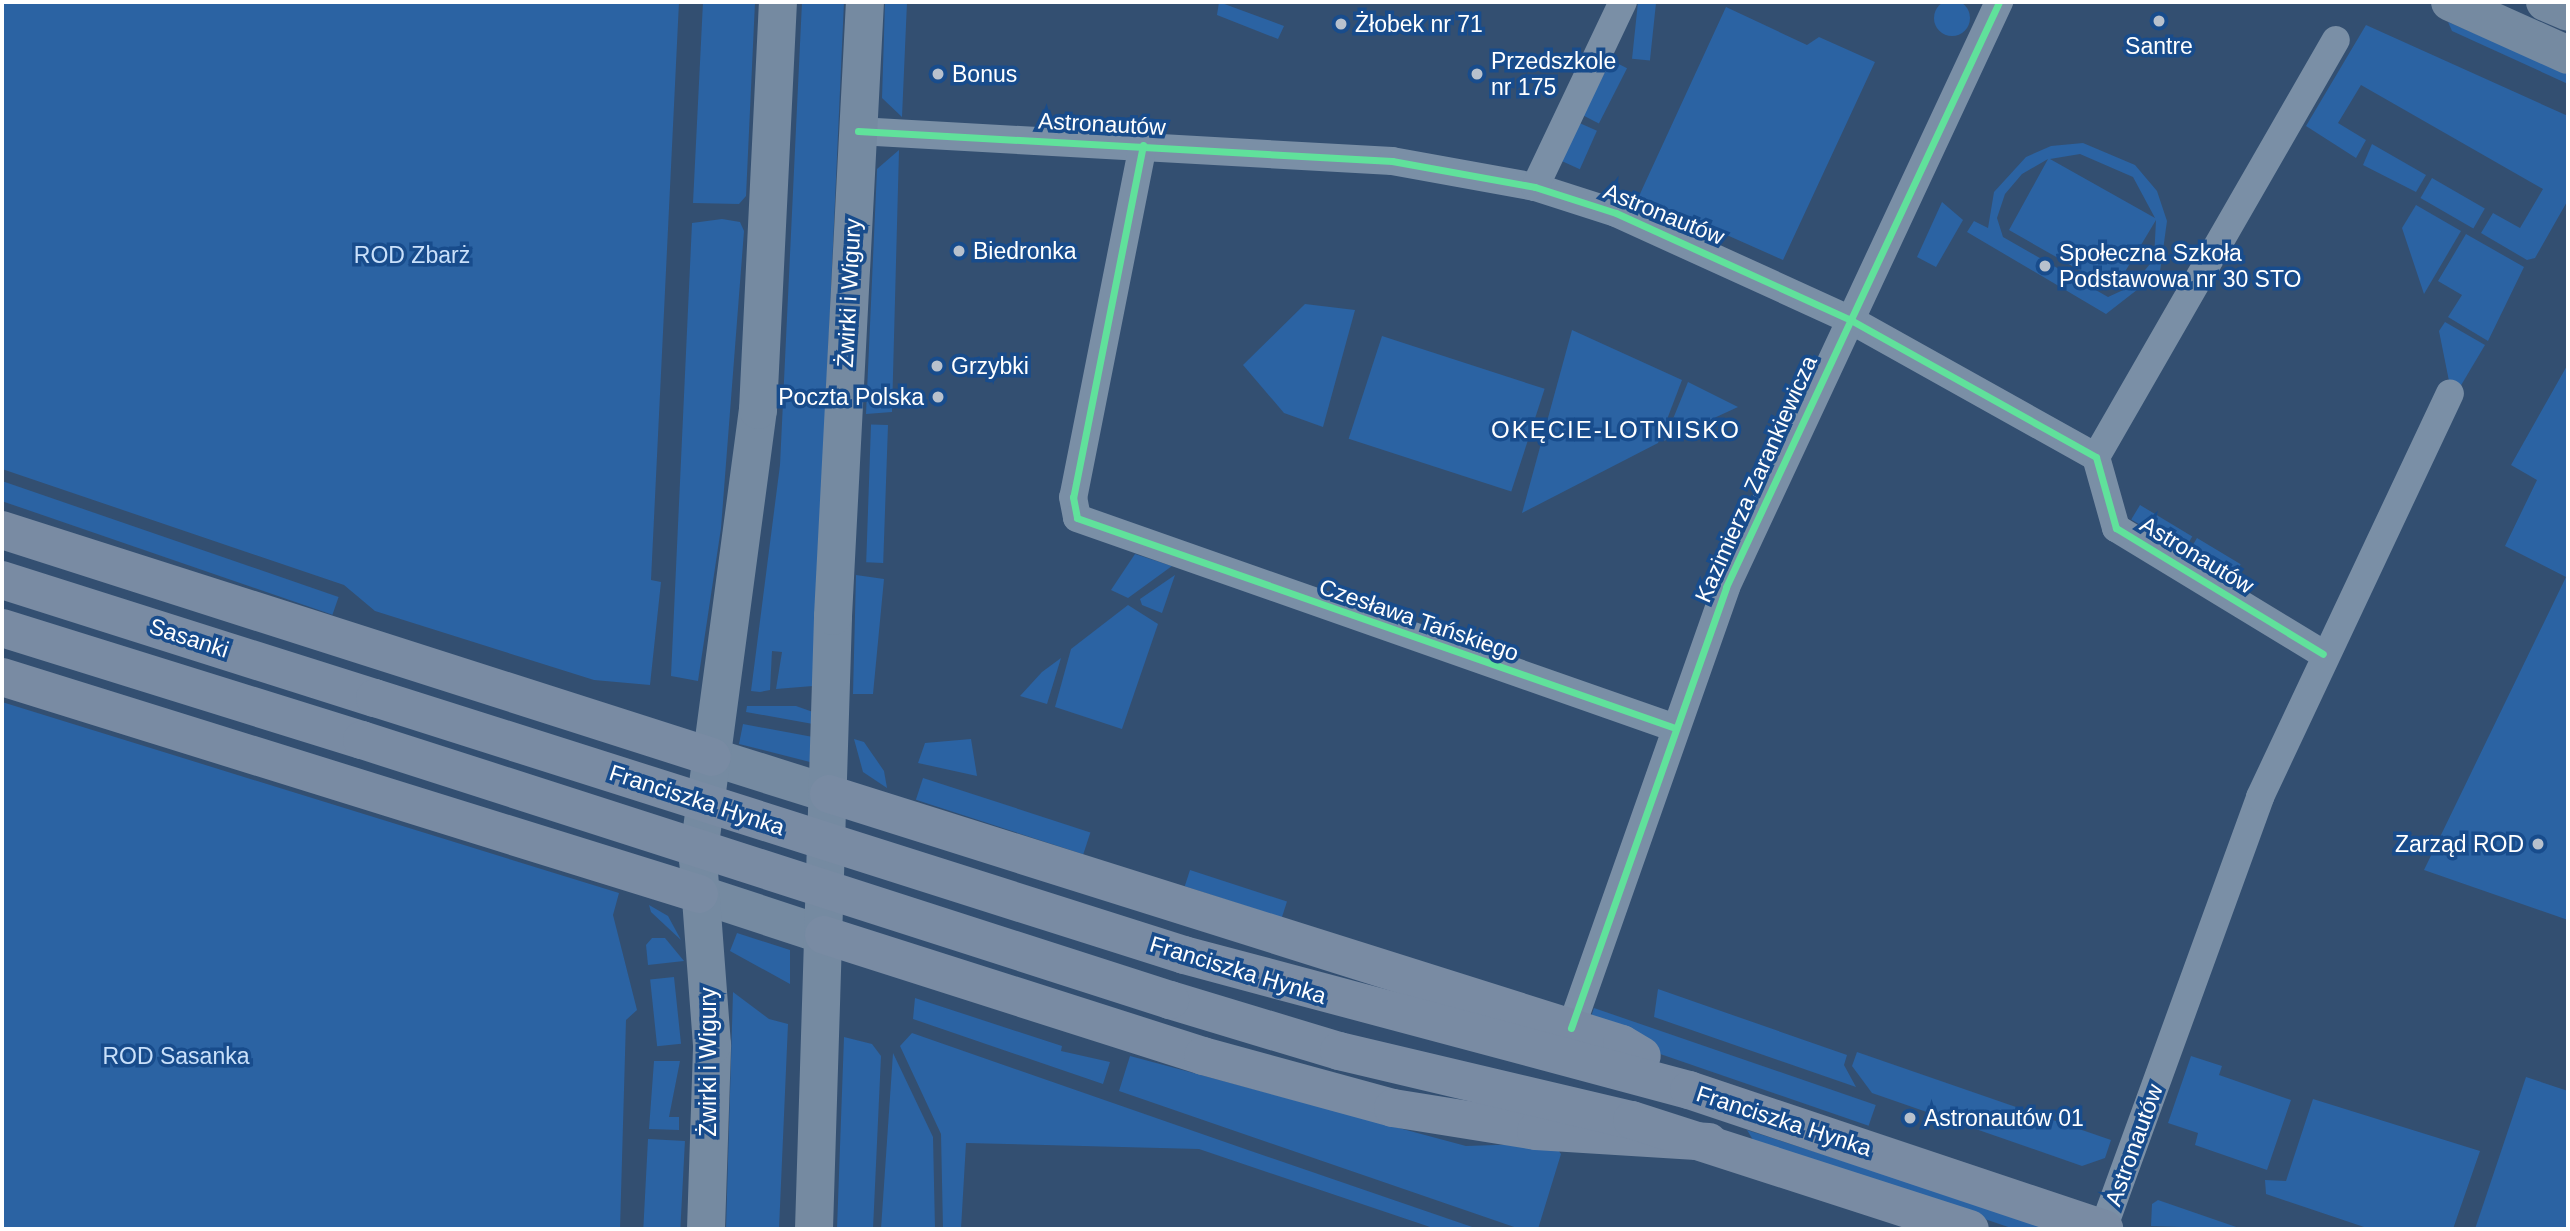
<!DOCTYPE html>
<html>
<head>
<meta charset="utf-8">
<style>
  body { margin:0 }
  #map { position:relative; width:2570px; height:1231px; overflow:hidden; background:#334f71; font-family:Helvetica,sans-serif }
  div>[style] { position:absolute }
  .green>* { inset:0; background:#2b63a3; transform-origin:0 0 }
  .round { border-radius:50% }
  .street>* { height:28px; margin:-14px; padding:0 14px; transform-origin:14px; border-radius:14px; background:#7a8fa6 }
  .secondary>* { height:38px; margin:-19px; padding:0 19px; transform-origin:19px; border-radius:19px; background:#758aa1 }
  .primary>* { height:38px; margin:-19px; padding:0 19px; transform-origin:19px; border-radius:19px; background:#798ba3 }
  .primary-bridge>* { height:38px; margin:-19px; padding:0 19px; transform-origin:19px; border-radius:19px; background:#798ba3 }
  .cycleway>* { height:7px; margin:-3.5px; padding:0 3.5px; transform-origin:3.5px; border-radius:3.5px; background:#60e19b }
  .dots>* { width:19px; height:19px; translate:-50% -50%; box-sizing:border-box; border:4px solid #184c8c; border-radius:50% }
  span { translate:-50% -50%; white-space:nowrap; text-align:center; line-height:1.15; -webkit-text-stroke:7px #184c8c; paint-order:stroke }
  .poi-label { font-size:23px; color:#fff }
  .left { translate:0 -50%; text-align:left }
  .right { translate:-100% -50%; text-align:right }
  .street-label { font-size:23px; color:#fff }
  .park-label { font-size:23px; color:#c9e0fa }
  .neighbourhood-label { font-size:24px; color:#fff; letter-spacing:2px }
  .frame { position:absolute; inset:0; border:4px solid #fff; pointer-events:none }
</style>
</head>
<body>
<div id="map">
  <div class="green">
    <div class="round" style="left:1934px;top:0;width:36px;height:36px"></div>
    <div style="clip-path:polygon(2px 2px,679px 2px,651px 580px,661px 582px,650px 685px,594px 680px,375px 611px,344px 585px,2px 469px)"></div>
    <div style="clip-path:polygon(703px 2px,755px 2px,746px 196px,739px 204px,693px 203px)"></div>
    <div style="clip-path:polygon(802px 2px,844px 2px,813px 686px,776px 689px,782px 652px,772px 651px,770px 690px,760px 692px,751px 691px,780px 465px)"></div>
    <div style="clip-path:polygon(885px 2px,907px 2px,902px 117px,882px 98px)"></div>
    <div style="clip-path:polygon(1219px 2px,1284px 26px,1278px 39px,1217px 15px)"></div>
    <div style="left:1638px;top:2px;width:18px;height:57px;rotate:6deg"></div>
    <div style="clip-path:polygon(1726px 7px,1807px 45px,1819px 37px,1875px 62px,1783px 260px,1639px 196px)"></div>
    <div style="clip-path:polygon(2448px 22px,2568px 73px,2568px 84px,2452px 31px)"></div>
    <div style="clip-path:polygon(2366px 25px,2568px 116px,2568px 200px,2535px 258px,2527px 260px,2481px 233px,2493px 213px,2520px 228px,2543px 189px,2361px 85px,2338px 123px,2366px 140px,2356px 158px,2306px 126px)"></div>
    <div style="left:1611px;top:60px;width:18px;height:62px;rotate:27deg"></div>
    <div style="left:1575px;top:121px;width:24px;height:42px;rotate:24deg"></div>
    <div style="clip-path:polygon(evenodd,2083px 143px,2135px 165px,2157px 191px,2167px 221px,2160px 272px,2106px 314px,1967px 232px,1974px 221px,1988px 228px,1994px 192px,2026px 157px,2051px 146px,2083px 143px,2080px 154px,2133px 177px,2155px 218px,2050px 159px,2080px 154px,2083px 143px,2048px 159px,2009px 230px,2114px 290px,2156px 220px,2154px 259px,2132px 286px,2108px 297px,2003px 237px,1997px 218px,2005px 194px,2022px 174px,2048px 159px)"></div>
    <div style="clip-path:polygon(2372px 144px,2426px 175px,2416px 192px,2363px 165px)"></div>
    <div style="clip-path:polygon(899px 150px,892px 412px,866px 414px,877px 169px)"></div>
    <div style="left:2432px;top:178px;width:61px;height:23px;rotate:30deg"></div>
    <div style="clip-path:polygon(1942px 202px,1963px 220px,1936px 267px,1917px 257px)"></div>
    <div style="clip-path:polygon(2416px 205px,2461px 231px,2424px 294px,2402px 228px)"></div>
    <div style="clip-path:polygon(722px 219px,740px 222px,744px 231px,721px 528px,698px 681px,671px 676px,692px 223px)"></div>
    <div style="clip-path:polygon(2466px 234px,2524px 267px,2488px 341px,2448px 317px,2462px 295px,2438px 281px)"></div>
    <div style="clip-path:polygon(1305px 304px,1355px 310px,1323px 427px,1284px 413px,1243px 365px)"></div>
    <div style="clip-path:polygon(2445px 322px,2485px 345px,2460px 387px,2449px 381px,2439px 331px)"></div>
    <div style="clip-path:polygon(1572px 330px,1682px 380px,1658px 443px,1522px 513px)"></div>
    <div style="left:1382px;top:336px;width:171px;height:108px;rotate:18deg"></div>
    <div style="clip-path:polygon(2568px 364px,2568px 920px,2424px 870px,2566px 577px,2505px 546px,2537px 480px,2511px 465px)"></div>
    <div style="clip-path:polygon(1688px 382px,1738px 407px,1664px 441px)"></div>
    <div style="left:888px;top:425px;width:138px;height:17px;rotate:92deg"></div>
    <div style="left:2px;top:481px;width:356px;height:19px;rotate:19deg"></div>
    <div style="left:2140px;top:505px;width:61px;height:17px;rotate:31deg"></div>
    <div style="left:2197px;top:538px;width:51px;height:18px;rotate:31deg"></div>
    <div style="clip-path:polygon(1135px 554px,1172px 566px,1128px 598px,1111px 590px)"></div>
    <div style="clip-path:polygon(856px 575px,884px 579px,873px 694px,853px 694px)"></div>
    <div style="clip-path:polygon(1175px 575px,1162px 613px,1142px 605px,1140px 599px)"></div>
    <div style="clip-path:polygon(1128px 605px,1158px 624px,1122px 729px,1055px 707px,1071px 649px)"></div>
    <div style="clip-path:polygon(1061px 658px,1047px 704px,1020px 696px,1042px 672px)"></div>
    <div style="clip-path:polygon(2px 702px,619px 893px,613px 915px,637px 1010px,626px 1020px,620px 1229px,2px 1229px)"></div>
    <div style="clip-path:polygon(747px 706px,796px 706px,813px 712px,813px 724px,746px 712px)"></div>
    <div style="clip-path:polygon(743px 724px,813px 737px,810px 762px,739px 744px)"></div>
    <div style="clip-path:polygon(854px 739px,864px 742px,884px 771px,887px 788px,863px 772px)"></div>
    <div style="clip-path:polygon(971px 739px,977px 776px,918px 763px,925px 743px)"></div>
    <div style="left:923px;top:778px;width:176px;height:23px;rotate:18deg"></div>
    <div style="left:1190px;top:870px;width:102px;height:17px;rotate:18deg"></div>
    <div style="clip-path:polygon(649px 905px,668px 916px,681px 940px,651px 912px)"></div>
    <div style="clip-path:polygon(737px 933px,790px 950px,790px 984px,730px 951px)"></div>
    <div style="clip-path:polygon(652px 938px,665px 938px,684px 961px,648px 965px,646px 945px)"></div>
    <div style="left:674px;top:977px;width:67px;height:24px;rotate:84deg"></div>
    <div style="clip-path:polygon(1658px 989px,1847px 1055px,1844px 1065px,1856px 1087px,1654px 1017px)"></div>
    <div style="clip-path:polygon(733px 992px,769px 1019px,788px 1024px,779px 1229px,726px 1229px)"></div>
    <div style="clip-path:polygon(915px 998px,1062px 1046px,1061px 1051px,1110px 1062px,1103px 1084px,913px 1019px)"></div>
    <div style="left:1594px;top:1008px;width:298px;height:22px;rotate:19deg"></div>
    <div style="clip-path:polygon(912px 1033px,1248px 1150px,1478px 1229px,1436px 1229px,1199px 1149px,966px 1143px,961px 1229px,943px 1229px,941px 1134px,900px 1046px)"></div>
    <div style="clip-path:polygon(844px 1037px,872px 1044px,881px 1056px,873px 1229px,837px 1229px)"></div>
    <div style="clip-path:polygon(1857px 1052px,2111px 1140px,2105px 1158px,2082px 1166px,1872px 1093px,1852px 1066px)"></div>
    <div style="clip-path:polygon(893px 1053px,933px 1137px,935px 1229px,881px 1229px)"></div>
    <div style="clip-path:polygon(1130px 1056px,1466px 1146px,1553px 1143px,1561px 1154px,1538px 1229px,1520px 1229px,1119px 1091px)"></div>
    <div style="clip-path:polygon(2191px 1056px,2222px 1066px,2219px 1075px,2291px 1100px,2267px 1170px,2195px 1145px,2198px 1133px,2168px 1123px)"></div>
    <div style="clip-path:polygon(654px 1061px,680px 1061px,669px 1117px,679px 1117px,679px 1130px,649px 1129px)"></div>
    <div style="clip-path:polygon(2526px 1077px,2568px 1091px,2568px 1229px,2475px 1229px)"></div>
    <div style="clip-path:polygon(2313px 1099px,2480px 1151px,2453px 1229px,2370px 1229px,2266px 1194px,2265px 1180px,2286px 1181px)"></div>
    <div style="clip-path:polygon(1747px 1130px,2055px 1229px,2014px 1229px,1753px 1140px)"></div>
    <div style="left:648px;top:1139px;width:37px;height:90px;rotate:3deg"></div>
    <div style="clip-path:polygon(2158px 1200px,2242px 1229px,2151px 1226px,2152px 1204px)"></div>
  </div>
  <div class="street">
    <div style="left:858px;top:131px;width:535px;rotate:3.22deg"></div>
    <div style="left:1392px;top:161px;width:145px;rotate:10.3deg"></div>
    <div style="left:1535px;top:187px;width:85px;rotate:17.8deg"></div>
    <div style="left:1616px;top:213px;width:256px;rotate:24.5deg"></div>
    <div style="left:1849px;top:319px;width:283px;rotate:29.2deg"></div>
    <div style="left:2096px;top:457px;width:74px;rotate:74.3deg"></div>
    <div style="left:2116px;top:528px;width:242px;rotate:31.3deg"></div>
    <div style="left:1143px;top:145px;width:359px;rotate:101.2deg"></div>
    <div style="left:1073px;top:497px;width:21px;rotate:79deg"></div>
    <div style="left:1077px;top:518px;width:634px;rotate:19.35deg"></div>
    <div style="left:1535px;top:187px;width:205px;rotate:-64.6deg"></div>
    <div style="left:2096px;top:457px;width:481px;rotate:-60.1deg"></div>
    <div style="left:1571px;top:1028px;width:467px;rotate:-70.6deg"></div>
    <div style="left:1726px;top:587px;width:646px;rotate:-64.98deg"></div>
    <div style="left:2103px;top:1229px;width:460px;rotate:-70deg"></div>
    <div style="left:2260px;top:797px;width:446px;rotate:-64.8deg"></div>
  </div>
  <div class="secondary">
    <div style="left:2450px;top:2px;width:129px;rotate:24.2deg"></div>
    <div style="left:2545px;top:2px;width:25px;rotate:23deg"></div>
    <div style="left:712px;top:757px;width:123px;rotate:17.5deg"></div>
    <div style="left:699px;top:894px;width:132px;rotate:18.2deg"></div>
    <div style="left:706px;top:1229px;width:184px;rotate:-88.1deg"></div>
    <div style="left:712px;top:1045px;width:187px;rotate:-94.3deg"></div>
    <div style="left:698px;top:859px;width:453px;rotate:-82.4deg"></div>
    <div style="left:758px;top:410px;width:408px;rotate:-87.2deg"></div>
    <div style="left:814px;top:1229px;width:613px;rotate:-88.22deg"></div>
    <div style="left:833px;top:616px;width:615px;rotate:-87.02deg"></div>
  </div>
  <div class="primary">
    <div style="left:2px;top:530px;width:745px;rotate:17.73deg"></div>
    <div style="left:2px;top:580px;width:391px;rotate:17.6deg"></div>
    <div style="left:2px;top:628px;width:377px;rotate:17.3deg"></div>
    <div style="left:2px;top:677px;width:730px;rotate:17.29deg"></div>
    <div style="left:829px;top:794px;width:831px;rotate:17.5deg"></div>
    <div style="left:1622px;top:1044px;width:23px;rotate:31deg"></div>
    <div style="left:824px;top:935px;width:398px;rotate:17.7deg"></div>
    <div style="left:1203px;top:1056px;width:197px;rotate:15.3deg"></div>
    <div style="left:1393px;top:1108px;width:145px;rotate:9.1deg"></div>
    <div style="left:1536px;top:1131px;width:173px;rotate:3.6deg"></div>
    <div style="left:1184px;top:955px;width:523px;rotate:14.97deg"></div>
    <div style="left:1689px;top:1090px;width:438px;rotate:18.5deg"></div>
    <div style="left:1170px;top:1000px;width:177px;rotate:16.8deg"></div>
    <div style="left:1339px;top:1051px;width:301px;rotate:13.3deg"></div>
    <div style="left:1632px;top:1120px;width:355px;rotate:17.9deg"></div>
  </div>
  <div class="primary-bridge">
    <div style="left:375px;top:698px;width:849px;rotate:17.62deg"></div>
    <div style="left:362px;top:740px;width:849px;rotate:17.84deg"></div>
  </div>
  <div class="cycleway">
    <div style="left:858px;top:131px;width:535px;rotate:3.22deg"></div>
    <div style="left:1392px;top:161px;width:145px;rotate:10.3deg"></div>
    <div style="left:1535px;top:187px;width:85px;rotate:17.8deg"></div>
    <div style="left:1616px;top:213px;width:256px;rotate:24.5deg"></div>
    <div style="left:1849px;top:319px;width:283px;rotate:29.2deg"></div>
    <div style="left:2096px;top:457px;width:74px;rotate:74.3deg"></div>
    <div style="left:2116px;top:528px;width:242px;rotate:31.3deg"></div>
    <div style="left:1143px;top:145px;width:359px;rotate:101.2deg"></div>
    <div style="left:1073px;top:497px;width:21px;rotate:79deg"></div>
    <div style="left:1077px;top:518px;width:634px;rotate:19.35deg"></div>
    <div style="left:1571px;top:1028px;width:467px;rotate:-70.6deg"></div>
    <div style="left:1726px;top:587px;width:646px;rotate:-64.98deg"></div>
  </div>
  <div class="dots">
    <div style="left:2159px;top:21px;background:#b8c1cd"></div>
    <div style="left:1341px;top:24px;background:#b8c1cd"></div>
    <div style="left:938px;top:74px;background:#b8c1cd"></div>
    <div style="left:1477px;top:74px;background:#b8c1cd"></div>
    <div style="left:959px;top:251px;background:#b8c1cd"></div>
    <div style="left:2045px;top:266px;background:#b8c1cd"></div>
    <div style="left:937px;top:366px;background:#b8c1cd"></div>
    <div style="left:938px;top:397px;background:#b8c1cd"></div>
    <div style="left:2538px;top:844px;background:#b8c1cd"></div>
    <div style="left:1910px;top:1118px;background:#b8c1cd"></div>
  </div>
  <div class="poi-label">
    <span class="left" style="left:1355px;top:24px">Żłobek nr 71</span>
    <span style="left:2159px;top:46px">Santre</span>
    <span class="left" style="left:1491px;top:74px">Przedszkole<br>nr 175</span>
    <span class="left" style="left:952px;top:74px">Bonus</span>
    <span class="left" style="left:973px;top:251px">Biedronka</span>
    <span class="left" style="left:2059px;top:266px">Społeczna Szkoła<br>Podstawowa nr 30 STO</span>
    <span class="left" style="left:951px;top:366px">Grzybki</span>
    <span class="right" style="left:924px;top:397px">Poczta Polska</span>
    <span class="right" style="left:2524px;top:844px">Zarząd ROD</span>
    <span class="left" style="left:1924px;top:1118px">Astronautów 01</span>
  </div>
  <div class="street-label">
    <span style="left:1102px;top:124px;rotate:3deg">Astronautów</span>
    <span style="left:1664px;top:214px;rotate:22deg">Astronautów</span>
    <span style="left:849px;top:293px;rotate:-87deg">Żwirki i Wigury</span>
    <span style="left:1756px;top:479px;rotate:-66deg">Kazimierza Zarankiewicza</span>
    <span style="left:2197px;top:555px;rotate:31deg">Astronautów</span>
    <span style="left:1419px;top:620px;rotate:19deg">Czesława Tańskiego</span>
    <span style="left:189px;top:638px;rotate:18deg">Sasanki</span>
    <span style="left:697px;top:800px;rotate:18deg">Franciszka Hynka</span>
    <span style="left:1238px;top:970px;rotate:17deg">Franciszka Hynka</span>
    <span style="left:708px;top:1062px;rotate:-90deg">Żwirki i Wigury</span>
    <span style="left:1784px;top:1121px;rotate:18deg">Franciszka Hynka</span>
    <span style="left:2134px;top:1145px;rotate:-70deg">Astronautów</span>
  </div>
  <div class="park-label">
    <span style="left:412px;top:255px">ROD Zbarż</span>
    <span style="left:176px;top:1056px">ROD Sasanka</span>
  </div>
  <div class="neighbourhood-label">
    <span style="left:1616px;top:430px">OKĘCIE-LOTNISKO</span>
  </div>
  <div class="frame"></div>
</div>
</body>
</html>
